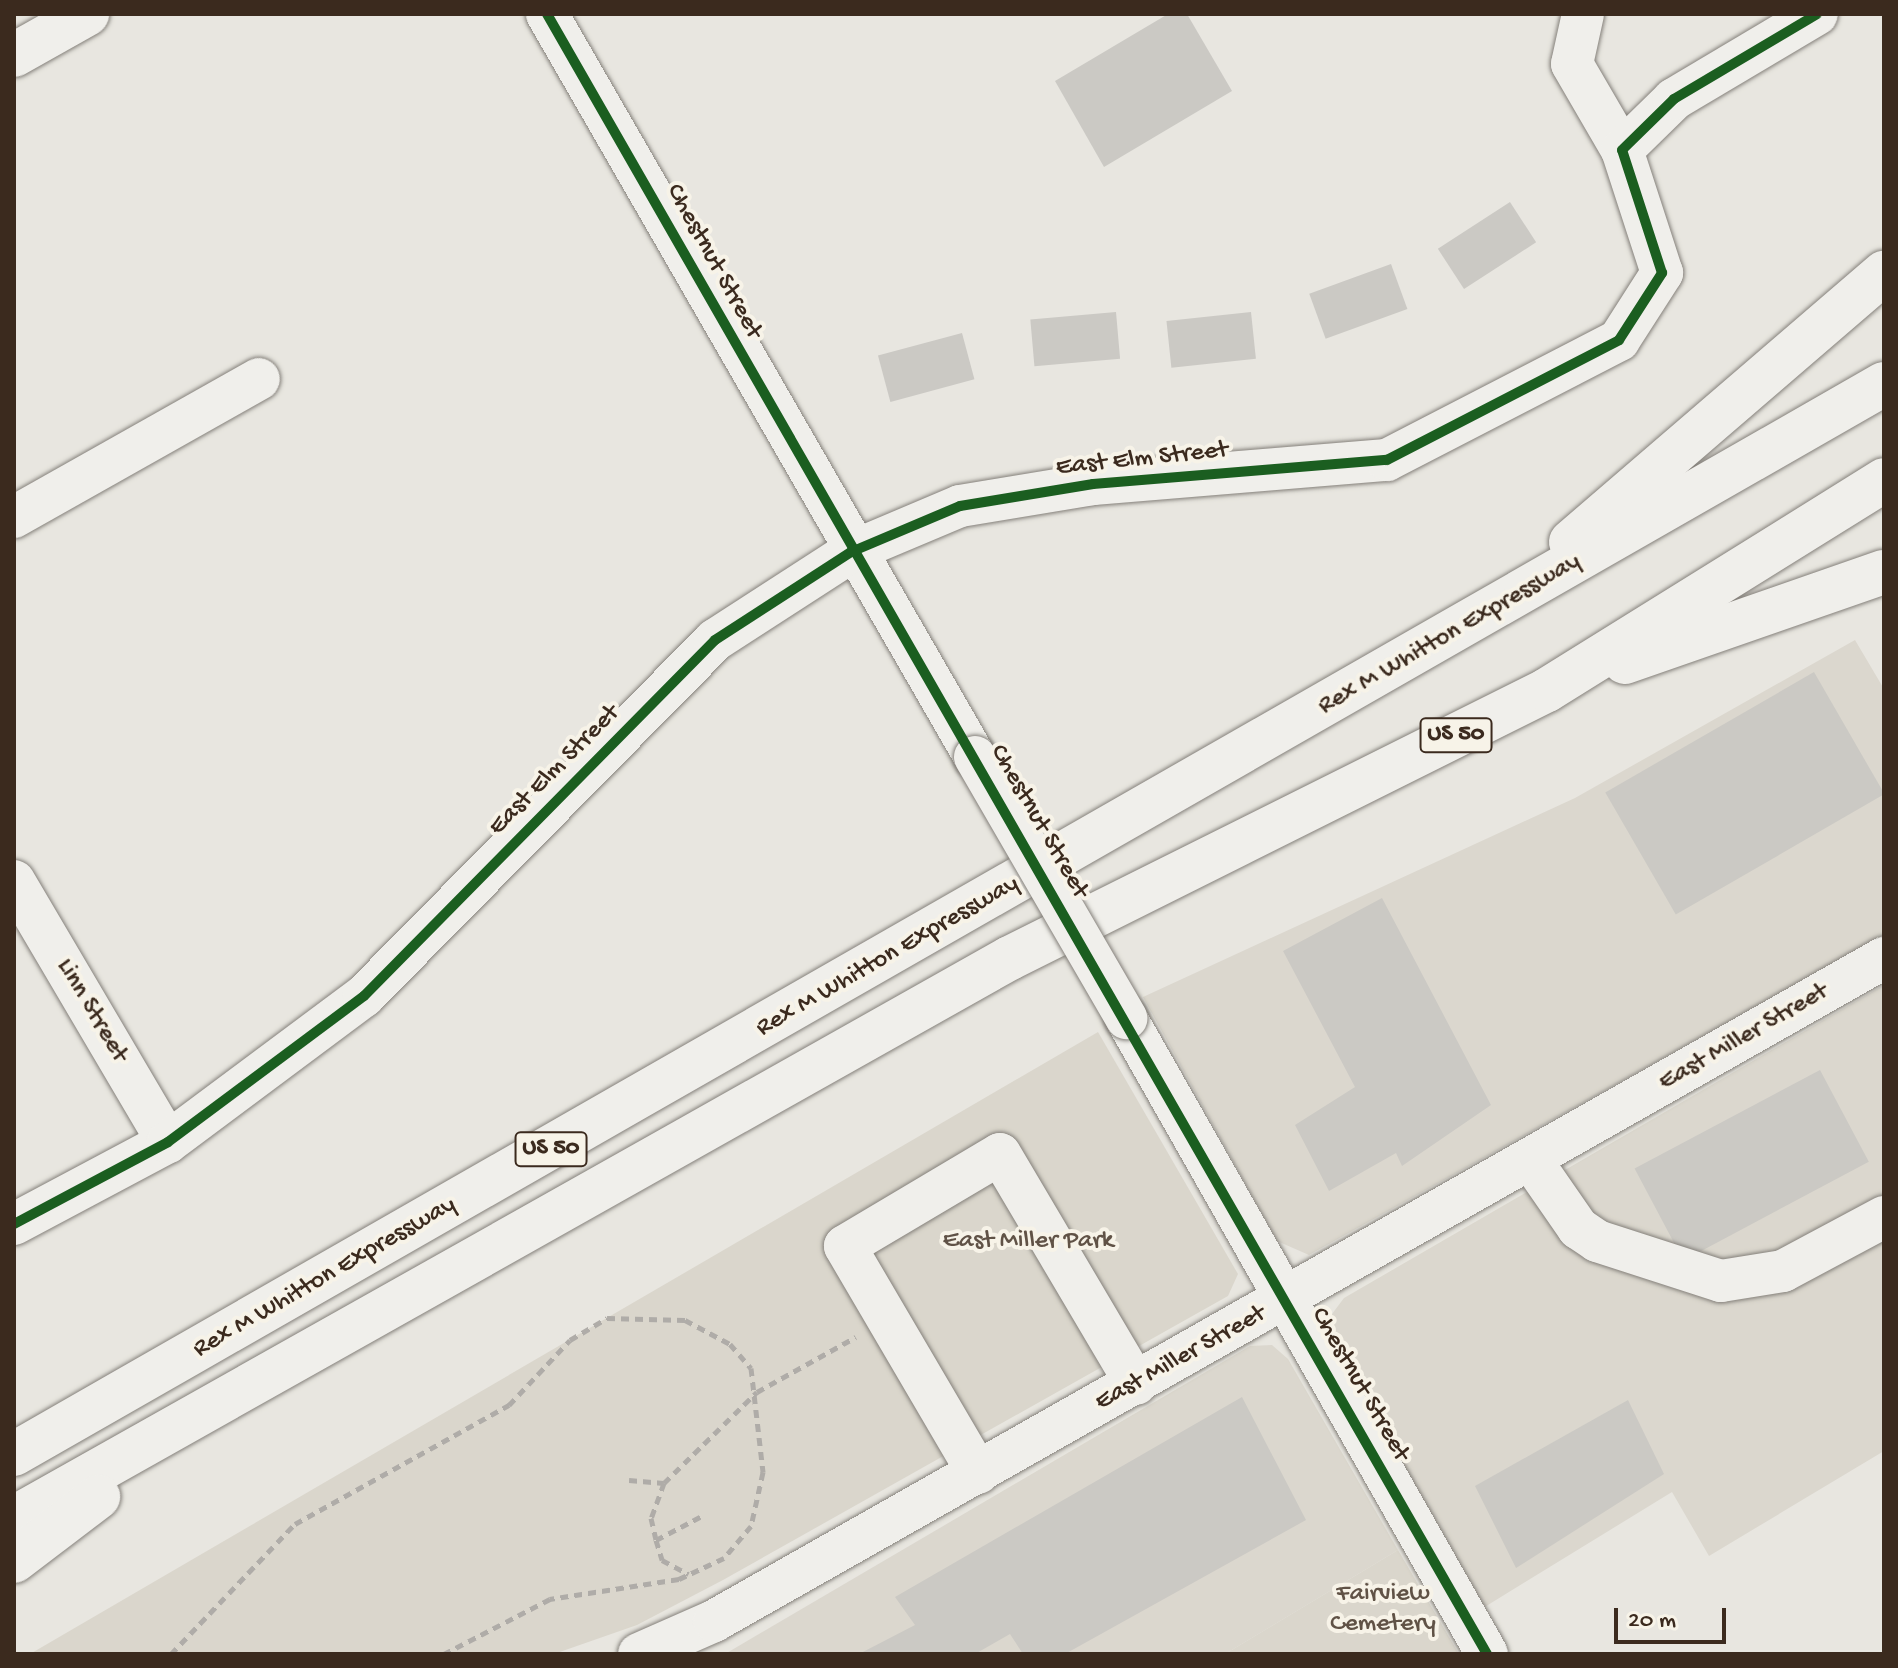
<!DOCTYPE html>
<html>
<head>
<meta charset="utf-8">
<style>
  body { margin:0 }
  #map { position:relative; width:1898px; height:1668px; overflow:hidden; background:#e8e6e0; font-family:"Gochi Hand",sans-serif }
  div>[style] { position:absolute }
  .built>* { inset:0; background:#dbd7ce }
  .green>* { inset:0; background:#dad6cc }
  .building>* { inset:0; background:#cbc9c4; transform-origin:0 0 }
  .path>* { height:5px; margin-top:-2.5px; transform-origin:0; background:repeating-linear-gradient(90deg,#afaca8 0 8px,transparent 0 14px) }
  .roads { filter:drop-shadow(0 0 2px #84807a) drop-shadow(0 0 2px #84807a) }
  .minor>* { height:42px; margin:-21px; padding:0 21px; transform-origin:21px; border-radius:21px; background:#f0efeb }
  .major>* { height:44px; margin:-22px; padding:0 22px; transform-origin:22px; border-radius:22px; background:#f0efeb }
  .highway>* { height:44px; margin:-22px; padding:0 22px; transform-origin:22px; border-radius:22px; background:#f0efeb }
  .bridges { filter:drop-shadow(0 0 2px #84807a) drop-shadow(0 0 2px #84807a) }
  .minor-bridge>* { height:42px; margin:-21px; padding:0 21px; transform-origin:21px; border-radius:21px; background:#f0efeb }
  .cycleway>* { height:10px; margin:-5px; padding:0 5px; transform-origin:5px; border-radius:5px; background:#1b5e20 }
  span { translate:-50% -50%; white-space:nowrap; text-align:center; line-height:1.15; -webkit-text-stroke:8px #f7f3e8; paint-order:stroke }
  .shield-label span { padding:2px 6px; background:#f7f3e8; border:2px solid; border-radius:6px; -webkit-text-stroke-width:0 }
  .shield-label { font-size:24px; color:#3b2a1e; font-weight:700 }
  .street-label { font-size:26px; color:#3b2a1e }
  .park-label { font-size:26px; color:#605246 }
  .frame { position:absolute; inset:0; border:16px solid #3b2a1e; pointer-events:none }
  .scale { position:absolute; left:1614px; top:1608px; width:112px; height:36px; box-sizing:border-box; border:4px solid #3b2a1e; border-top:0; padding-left:10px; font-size:24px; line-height:28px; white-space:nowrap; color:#3b2a1e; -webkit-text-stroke:6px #f7f3e8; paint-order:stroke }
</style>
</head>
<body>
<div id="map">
  <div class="built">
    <div style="clip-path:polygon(1855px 640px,1884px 689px,1884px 935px,1309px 1255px,1277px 1241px,1143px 997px,1575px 798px)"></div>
    <div style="clip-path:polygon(1884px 985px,1884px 1451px,1709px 1556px,1672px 1492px,1483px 1608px,1326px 1338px,1326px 1322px,1344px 1298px)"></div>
    <div style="clip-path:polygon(1272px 1345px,1288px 1359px,1398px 1550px,1225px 1654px,725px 1654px,1250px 1346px)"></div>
  </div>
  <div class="green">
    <div style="clip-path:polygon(1098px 1032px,1238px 1274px,1228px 1296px,723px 1580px,637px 1625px,554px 1654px,30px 1654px)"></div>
    <div style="clip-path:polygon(1398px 1550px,1459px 1654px,1225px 1654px)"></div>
  </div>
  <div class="building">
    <div style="clip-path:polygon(1168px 14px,1187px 14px,1232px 91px,1104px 167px,1055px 81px)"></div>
    <div style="left:1510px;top:202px;width:48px;height:86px;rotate:57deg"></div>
    <div style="left:1391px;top:264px;width:48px;height:87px;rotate:70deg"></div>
    <div style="left:1116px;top:312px;width:47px;height:86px;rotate:85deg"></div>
    <div style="left:1251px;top:312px;width:47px;height:85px;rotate:84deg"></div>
    <div style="left:962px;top:333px;width:48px;height:87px;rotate:75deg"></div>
    <div style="left:1814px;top:672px;width:141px;height:241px;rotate:60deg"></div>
    <div style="clip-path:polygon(1382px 898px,1491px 1105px,1402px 1166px,1396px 1153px,1329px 1191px,1295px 1125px,1355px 1087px,1283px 951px)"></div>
    <div style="left:1820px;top:1070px;width:104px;height:210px;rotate:62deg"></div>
    <div style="clip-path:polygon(1242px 1397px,1306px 1520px,1065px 1654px,1023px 1654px,1010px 1634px,975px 1654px,859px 1654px,915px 1625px,895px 1597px)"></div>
    <div style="clip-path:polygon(1628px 1400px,1664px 1474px,1516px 1568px,1475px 1486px)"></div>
  </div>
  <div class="path">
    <div style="left:629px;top:1480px;width:35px;rotate:5deg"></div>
    <div style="left:664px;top:1483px;width:130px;rotate:-44.4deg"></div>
    <div style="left:757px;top:1392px;width:113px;rotate:-29.1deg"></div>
    <div style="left:664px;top:1483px;width:37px;rotate:110deg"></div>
    <div style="left:651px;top:1518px;width:23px;rotate:77deg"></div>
    <div style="left:656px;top:1540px;width:21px;rotate:73deg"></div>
    <div style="left:662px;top:1560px;width:30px;rotate:28deg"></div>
    <div style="left:656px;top:1540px;width:50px;rotate:-27.6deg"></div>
    <div style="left:171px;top:1654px;width:180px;rotate:-46.4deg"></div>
    <div style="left:295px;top:1524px;width:245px;rotate:-29.1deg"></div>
    <div style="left:509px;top:1405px;width:89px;rotate:-46.8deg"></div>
    <div style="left:570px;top:1340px;width:43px;rotate:-30.7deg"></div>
    <div style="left:607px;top:1318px;width:78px;rotate:1.5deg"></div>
    <div style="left:685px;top:1320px;width:51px;rotate:28.1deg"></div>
    <div style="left:730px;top:1344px;width:32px;rotate:49deg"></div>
    <div style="left:751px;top:1368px;width:105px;rotate:83.4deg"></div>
    <div style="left:763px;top:1472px;width:55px;rotate:102.5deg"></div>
    <div style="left:751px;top:1526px;width:42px;rotate:130.2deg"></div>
    <div style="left:724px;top:1558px;width:50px;rotate:155deg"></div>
    <div style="left:679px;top:1579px;width:131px;rotate:171.2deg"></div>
    <div style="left:550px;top:1599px;width:119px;rotate:152.6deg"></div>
  </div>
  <div class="roads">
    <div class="minor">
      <div style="left:547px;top:14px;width:857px;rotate:60.06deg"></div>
      <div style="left:1583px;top:14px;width:51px;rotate:102.4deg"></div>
      <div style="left:1572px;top:64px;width:99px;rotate:59.8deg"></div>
      <div style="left:14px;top:517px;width:281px;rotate:-29.4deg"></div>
      <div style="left:14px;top:881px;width:303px;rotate:59.5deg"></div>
      <div style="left:1126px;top:1018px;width:731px;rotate:60.42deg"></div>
      <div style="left:1531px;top:1160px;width:83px;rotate:55.3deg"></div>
      <div style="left:1578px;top:1228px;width:23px;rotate:34deg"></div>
      <div style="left:1597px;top:1241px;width:130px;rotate:17.9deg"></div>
      <div style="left:1721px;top:1281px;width:63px;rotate:-9.2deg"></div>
      <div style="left:1783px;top:1271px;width:115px;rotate:-28.1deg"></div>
      <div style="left:14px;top:1224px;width:174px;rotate:-28deg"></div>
      <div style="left:168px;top:1142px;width:244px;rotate:-36.7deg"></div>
      <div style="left:364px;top:996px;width:500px;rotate:-45.4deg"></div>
      <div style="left:715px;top:640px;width:162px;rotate:-32.9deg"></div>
      <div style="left:851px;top:552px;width:118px;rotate:-22.9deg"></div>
      <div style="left:960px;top:506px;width:135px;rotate:-9.4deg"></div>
      <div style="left:1093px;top:484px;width:295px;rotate:-4.7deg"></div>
      <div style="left:1387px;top:460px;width:261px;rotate:-27.3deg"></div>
      <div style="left:1619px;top:340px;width:80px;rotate:-57.3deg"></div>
      <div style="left:1662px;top:273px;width:129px;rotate:-108deg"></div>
      <div style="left:1622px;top:150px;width:73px;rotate:-44.4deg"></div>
      <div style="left:1674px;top:99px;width:166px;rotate:-30.7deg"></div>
      <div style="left:978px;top:1473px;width:263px;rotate:-120.4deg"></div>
      <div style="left:845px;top:1246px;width:180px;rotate:-30.7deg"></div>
      <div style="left:1000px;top:1154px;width:267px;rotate:59.4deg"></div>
      <div style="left:639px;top:1654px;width:82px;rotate:-23.7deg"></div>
      <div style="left:714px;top:1621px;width:1345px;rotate:-29.54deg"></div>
    </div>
    <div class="major">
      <div style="left:14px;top:55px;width:84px;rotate:-29.3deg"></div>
    </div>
    <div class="highway">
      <div style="left:1571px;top:542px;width:413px;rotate:-40.7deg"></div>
      <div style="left:1625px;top:662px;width:274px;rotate:-19.2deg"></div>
      <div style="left:14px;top:1454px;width:2154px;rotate:-29.78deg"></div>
      <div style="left:14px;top:1518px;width:1143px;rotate:-29.35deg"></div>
      <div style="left:1010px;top:958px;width:600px;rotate:-26.52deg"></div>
      <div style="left:1547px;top:690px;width:397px;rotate:-31.9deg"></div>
      <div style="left:14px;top:1561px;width:106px;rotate:-37.3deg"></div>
    </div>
  </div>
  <div class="bridges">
    <div class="minor-bridge">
      <div style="left:975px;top:757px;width:302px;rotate:59.9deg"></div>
    </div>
  </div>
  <div class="cycleway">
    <div style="left:547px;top:14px;width:1890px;rotate:60.18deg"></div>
    <div style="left:14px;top:1224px;width:174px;rotate:-28deg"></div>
    <div style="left:168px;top:1142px;width:244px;rotate:-36.7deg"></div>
    <div style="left:364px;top:996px;width:500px;rotate:-45.4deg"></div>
    <div style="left:715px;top:640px;width:162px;rotate:-32.9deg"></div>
    <div style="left:851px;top:552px;width:118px;rotate:-22.9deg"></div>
    <div style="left:960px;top:506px;width:135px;rotate:-9.4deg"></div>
    <div style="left:1093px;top:484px;width:295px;rotate:-4.7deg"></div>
    <div style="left:1387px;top:460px;width:261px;rotate:-27.3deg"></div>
    <div style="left:1619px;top:340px;width:80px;rotate:-57.3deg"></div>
    <div style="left:1662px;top:273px;width:129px;rotate:-108deg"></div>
    <div style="left:1622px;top:150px;width:73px;rotate:-44.4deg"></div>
    <div style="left:1674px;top:99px;width:166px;rotate:-30.7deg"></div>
  </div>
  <div class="shield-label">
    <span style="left:1456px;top:735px">US 50</span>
    <span style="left:551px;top:1149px">US 50</span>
  </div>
  <div class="street-label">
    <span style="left:713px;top:262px;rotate:61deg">Chestnut Street</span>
    <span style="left:1142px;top:460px;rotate:-6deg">East Elm Street</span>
    <span style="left:1450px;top:635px;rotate:-30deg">Rex M Whitton Expressway</span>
    <span style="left:555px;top:771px;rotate:-45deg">East Elm Street</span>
    <span style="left:1038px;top:822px;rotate:60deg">Chestnut Street</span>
    <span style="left:888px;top:957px;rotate:-30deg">Rex M Whitton Expressway</span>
    <span style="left:91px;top:1011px;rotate:59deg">Linn Street</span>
    <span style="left:1744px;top:1038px;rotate:-30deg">East Miller Street</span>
    <span style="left:325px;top:1278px;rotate:-30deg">Rex M Whitton Expressway</span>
    <span style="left:1181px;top:1359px;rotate:-29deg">East Miller Street</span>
    <span style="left:1359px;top:1385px;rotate:60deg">Chestnut Street</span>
  </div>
  <div class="park-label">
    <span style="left:1028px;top:1242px">East Miller Park</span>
    <span style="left:1383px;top:1610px">Fairview<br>Cemetery</span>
  </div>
  <div class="frame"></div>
  <div class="scale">20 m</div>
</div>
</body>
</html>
